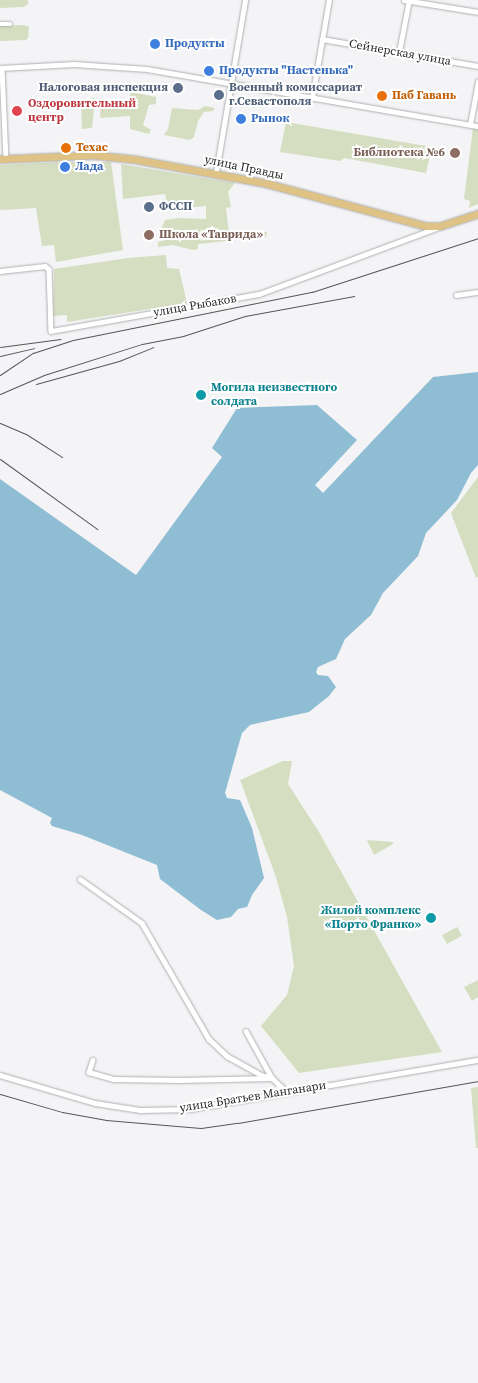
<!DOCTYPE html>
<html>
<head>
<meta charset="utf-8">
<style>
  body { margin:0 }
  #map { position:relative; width:478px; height:1383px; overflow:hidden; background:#f4f4f6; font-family:"Source Serif 4",serif }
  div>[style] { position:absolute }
  .green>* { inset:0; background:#d5dec0; transform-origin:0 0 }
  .water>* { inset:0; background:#8fbdd3 }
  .roads { filter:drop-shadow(0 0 1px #aeafb1) drop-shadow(0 0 1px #aeafb1) }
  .minor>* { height:4.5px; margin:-2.25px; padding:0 2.25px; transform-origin:2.25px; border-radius:2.25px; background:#fff }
  .primary>* { height:7px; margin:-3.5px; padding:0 3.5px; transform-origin:3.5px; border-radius:3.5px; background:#dec286 }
  .rail>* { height:1px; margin:-0.5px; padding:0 0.5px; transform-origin:0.5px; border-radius:0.5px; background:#575758 }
  .dots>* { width:14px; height:14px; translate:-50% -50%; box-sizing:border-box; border:2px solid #fff; border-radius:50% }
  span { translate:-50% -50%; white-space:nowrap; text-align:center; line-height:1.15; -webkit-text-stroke:4px #fff; paint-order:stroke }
  .shop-label { font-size:12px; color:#366cbe; font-weight:700 }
  .left { translate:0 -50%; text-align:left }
  .street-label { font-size:12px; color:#272828 }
  .service-label { font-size:12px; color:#4e5e75; font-weight:700 }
  .right { translate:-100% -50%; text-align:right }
  .food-label { font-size:12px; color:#c56008; font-weight:700 }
  .health-label { font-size:12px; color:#be3a42; font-weight:700 }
  .education-label { font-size:12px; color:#785e54; font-weight:700 }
  .culture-label { font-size:12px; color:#0d838f; font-weight:700 }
</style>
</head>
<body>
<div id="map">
  <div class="green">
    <div style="clip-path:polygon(0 0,28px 0,28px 4px,24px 7px,0 8px)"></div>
    <div style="clip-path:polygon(24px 25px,29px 27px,28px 38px,26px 40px,0 41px,0 26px)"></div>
    <div style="clip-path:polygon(131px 92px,156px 97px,156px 104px,149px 105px,143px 125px,151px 130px,149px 134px,130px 129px,130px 116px,100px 118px,101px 102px,128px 103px)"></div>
    <div style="clip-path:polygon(95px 98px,92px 128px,82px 129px,81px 100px)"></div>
    <div style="clip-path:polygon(205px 106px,215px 108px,213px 111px,204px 112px,198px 121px,194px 137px,190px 140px,164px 135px,168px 129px,172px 108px,198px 110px)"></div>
    <div style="clip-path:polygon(286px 122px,432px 147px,426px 173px,344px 158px,340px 161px,280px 152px)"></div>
    <div style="clip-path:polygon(473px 128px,478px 129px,478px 204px,469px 208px,470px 201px,464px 199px)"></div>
    <div style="clip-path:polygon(60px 162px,111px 162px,123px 250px,56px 262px,54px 245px,42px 246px,36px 208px,0 210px,0 165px)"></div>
    <div style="clip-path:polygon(121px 164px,235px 183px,228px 192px,231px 207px,226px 208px,229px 233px,254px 231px,267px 232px,266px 237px,198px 244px,198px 249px,193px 250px,172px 245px,158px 247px,158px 242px,166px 240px,162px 227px,165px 220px,180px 218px,206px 219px,206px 206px,171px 209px,171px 204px,167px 204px,165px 194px,123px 199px)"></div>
    <div style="clip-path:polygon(166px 255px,167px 268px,179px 269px,187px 303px,67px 322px,67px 315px,53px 316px,54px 269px,128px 258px)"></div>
    <div style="clip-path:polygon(478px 477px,478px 577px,476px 578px,451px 513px)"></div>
    <div style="clip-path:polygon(283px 761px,292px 761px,288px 784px,319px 832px,442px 1052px,299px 1073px,261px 1026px,287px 995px,294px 966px,287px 917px,276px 877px,240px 780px)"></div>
    <div style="clip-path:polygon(367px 840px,393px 842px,393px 844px,374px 855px)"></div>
    <div style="left:457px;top:927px;width:10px;height:17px;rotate:61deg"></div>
    <div style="clip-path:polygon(478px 980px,478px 997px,472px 1001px,464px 987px)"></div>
    <div style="clip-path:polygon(478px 1087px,478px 1148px,476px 1148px,471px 1088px)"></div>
  </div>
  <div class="water">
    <div style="clip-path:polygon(478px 372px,478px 465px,471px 473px,457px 500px,426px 533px,418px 556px,383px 593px,371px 615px,345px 639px,336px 659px,318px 667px,316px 672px,318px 675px,328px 676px,336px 687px,329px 696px,309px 712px,250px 725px,242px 733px,225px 793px,227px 798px,240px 800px,252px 828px,264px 878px,252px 895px,247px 907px,238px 909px,231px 917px,217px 920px,201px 910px,160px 879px,157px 865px,82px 835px,52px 826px,50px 823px,52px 818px,0 790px,0 479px,136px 575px,222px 457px,212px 448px,237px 408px,317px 405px,357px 440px,315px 485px,323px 493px,433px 377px)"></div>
  </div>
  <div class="roads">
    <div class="minor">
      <div style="left:404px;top:0;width:75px;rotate:9.2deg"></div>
      <div style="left:0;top:24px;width:10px"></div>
      <div style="left:322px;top:39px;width:158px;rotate:9.8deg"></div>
      <div style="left:399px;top:52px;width:53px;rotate:-79.1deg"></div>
      <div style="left:0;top:68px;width:74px;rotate:-3.1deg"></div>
      <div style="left:74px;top:64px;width:73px;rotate:3.9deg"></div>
      <div style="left:147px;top:69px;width:336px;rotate:9.8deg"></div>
      <div style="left:2px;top:68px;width:90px;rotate:87.5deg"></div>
      <div style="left:312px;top:98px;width:99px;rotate:-80.2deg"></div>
      <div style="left:470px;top:125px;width:44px;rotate:-79.5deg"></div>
      <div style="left:216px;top:172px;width:174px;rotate:-80.4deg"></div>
      <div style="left:0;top:271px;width:45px;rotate:-6.3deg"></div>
      <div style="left:45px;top:266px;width:5px;rotate:37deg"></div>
      <div style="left:49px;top:269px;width:62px;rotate:88.2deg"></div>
      <div style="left:51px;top:331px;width:211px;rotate:-10.1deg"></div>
      <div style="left:259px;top:294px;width:189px;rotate:-20.4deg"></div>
      <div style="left:456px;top:295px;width:22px;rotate:-8deg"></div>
      <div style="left:80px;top:879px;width:76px;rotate:35.4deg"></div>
      <div style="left:142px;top:923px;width:134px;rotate:60deg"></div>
      <div style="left:209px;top:1039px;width:25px;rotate:43deg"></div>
      <div style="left:227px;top:1056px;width:39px;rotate:29deg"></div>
      <div style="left:261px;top:1075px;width:11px;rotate:15deg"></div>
      <div style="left:246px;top:1031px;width:54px;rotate:61deg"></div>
      <div style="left:93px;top:1060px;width:13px;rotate:108deg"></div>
      <div style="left:89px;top:1072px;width:25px;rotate:16deg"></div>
      <div style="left:113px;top:1079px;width:66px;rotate:0.9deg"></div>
      <div style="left:179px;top:1080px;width:93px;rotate:-1.2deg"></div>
      <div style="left:272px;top:1078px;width:19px;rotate:43deg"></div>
      <div style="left:0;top:1075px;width:99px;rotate:16.4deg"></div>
      <div style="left:95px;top:1103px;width:47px;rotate:8.7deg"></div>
      <div style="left:141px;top:1110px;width:49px;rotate:-1.2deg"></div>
      <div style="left:190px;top:1109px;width:292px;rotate:-9.7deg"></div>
    </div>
    <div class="primary">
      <div style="left:0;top:159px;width:93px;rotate:-2.5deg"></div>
      <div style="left:93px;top:155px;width:40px;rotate:5.7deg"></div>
      <div style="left:133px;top:159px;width:134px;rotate:10.3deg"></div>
      <div style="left:265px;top:183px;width:166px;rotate:15deg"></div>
      <div style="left:425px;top:226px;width:15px"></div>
      <div style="left:440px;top:226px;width:40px;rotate:-18deg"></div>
    </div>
  </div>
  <div class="rail">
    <div style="left:0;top:347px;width:61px;rotate:-7.6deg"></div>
    <div style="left:0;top:356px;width:35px;rotate:-13deg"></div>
    <div style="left:0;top:375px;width:40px;rotate:-34deg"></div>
    <div style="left:33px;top:353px;width:42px;rotate:-18deg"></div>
    <div style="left:73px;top:340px;width:244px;rotate:-11.4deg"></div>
    <div style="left:312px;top:292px;width:175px;rotate:-18deg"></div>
    <div style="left:36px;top:384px;width:86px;rotate:-15.5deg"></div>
    <div style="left:119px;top:361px;width:37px;rotate:-22deg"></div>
    <div style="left:0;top:394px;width:48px;rotate:-23.4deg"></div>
    <div style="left:44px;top:375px;width:103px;rotate:-17.6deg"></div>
    <div style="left:142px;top:344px;width:42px;rotate:-11deg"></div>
    <div style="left:183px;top:336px;width:65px;rotate:-17.9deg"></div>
    <div style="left:245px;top:316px;width:111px;rotate:-10.4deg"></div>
    <div style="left:0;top:423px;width:28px;rotate:23deg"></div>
    <div style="left:26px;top:434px;width:43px;rotate:32.6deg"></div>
    <div style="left:0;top:459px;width:120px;rotate:35.8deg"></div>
    <div style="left:0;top:1094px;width:65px;rotate:16.2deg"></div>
    <div style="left:62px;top:1112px;width:45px;rotate:10.3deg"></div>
    <div style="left:106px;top:1120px;width:95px;rotate:4.8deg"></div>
    <div style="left:201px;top:1128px;width:37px;rotate:-8deg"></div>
    <div style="left:238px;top:1123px;width:244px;rotate:-9.9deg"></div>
  </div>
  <div class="dots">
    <div style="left:155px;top:44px;background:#3f7fe0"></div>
    <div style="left:209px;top:71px;background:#3f7fe0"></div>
    <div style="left:178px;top:88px;background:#5c6f8a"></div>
    <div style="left:219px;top:95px;background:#5c6f8a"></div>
    <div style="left:382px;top:96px;background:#e8710a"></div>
    <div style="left:17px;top:111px;background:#e0444e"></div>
    <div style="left:241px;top:119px;background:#3f7fe0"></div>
    <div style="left:66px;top:148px;background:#e8710a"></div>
    <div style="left:455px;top:153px;background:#8d6e63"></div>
    <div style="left:65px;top:167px;background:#3f7fe0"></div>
    <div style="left:149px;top:207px;background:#5c6f8a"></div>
    <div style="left:149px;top:235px;background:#8d6e63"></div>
    <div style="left:201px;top:395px;background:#0f9aa8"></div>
    <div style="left:431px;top:918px;background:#0f9aa8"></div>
  </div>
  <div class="shop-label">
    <span class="left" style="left:165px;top:44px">Продукты</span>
    <span class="left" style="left:219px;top:71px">Продукты "Настенька"</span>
    <span class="left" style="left:251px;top:119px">Рынок</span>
    <span class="left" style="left:75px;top:167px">Лада</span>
  </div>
  <div class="street-label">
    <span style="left:400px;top:53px;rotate:10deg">Сейнерская улица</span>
    <span style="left:244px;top:168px;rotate:12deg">улица Правды</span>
    <span style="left:195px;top:306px;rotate:-10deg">улица Рыбаков</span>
    <span style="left:253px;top:1097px;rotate:-9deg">улица Братьев Манганари</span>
  </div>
  <div class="service-label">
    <span class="right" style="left:168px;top:88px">Налоговая инспекция</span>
    <span class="left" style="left:229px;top:95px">Военный комиссариат<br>г.Севастополя</span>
    <span class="left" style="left:159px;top:207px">ФССП</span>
  </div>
  <div class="food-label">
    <span class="left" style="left:392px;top:96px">Паб Гавань</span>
    <span class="left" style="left:76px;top:148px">Техас</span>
  </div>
  <div class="health-label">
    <span class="left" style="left:28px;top:111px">Оздоровительный<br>центр</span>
  </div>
  <div class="education-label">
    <span class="right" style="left:445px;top:153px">Библиотека №6</span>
    <span class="left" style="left:159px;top:235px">Школа «Таврида»</span>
  </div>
  <div class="culture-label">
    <span class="left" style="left:211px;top:395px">Могила неизвестного<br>солдата</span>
    <span class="right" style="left:421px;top:918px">Жилой комплекс<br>«Порто Франко»</span>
  </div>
</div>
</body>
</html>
